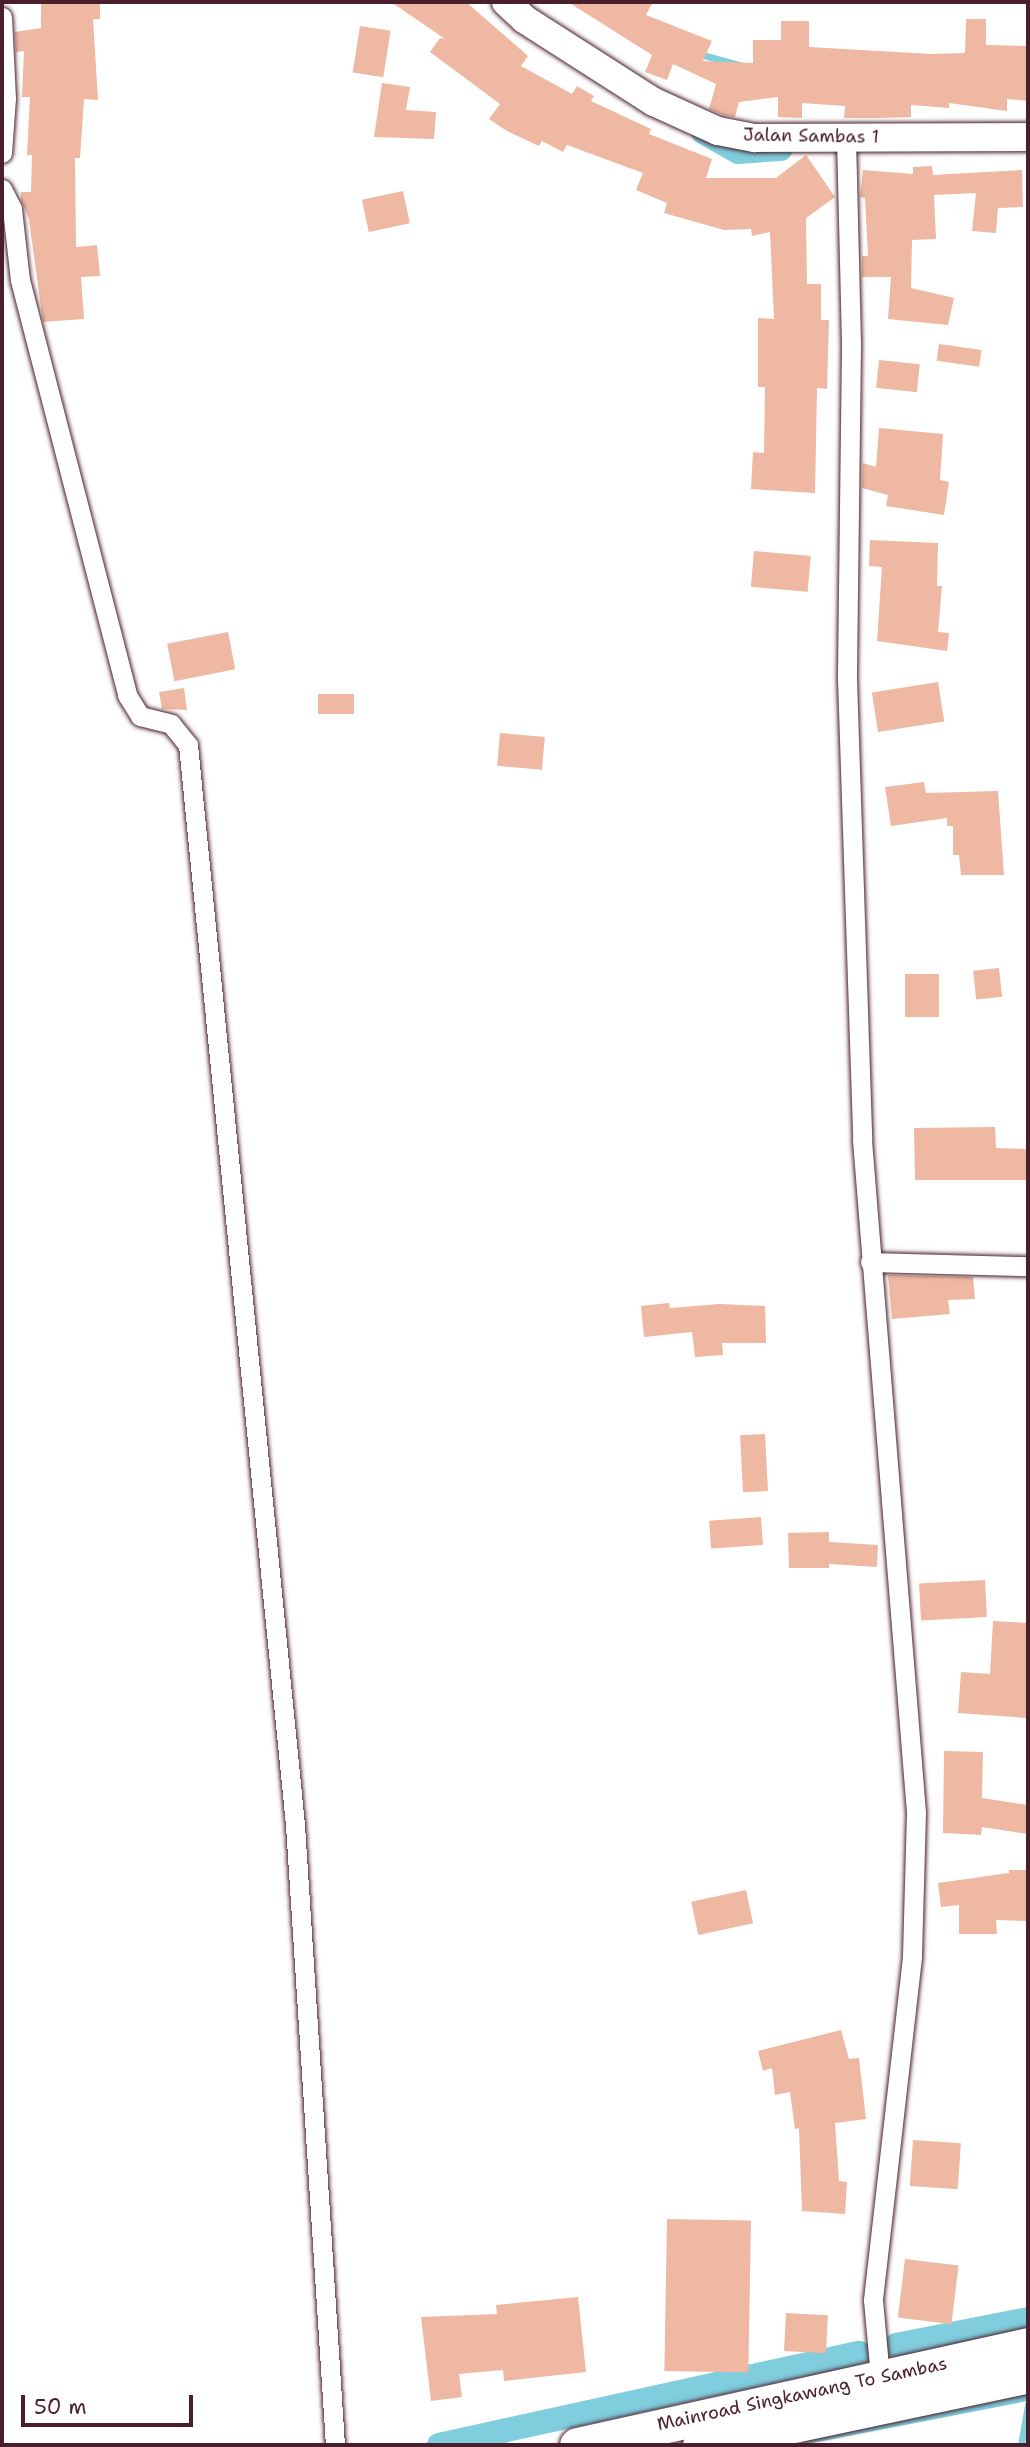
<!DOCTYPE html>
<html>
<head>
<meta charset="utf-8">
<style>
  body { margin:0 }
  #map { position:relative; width:1030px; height:2447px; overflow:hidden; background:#fff; font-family:"Shantell Sans",sans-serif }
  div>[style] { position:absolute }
  .stream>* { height:7px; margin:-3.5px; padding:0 3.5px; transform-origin:3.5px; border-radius:3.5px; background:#7fcddd }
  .canal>* { height:24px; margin:-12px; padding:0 12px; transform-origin:12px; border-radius:12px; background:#7fcddd }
  .building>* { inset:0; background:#eeb8a2; transform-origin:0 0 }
  .roads { filter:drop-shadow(0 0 2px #4a1f2b) drop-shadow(0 0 2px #4a1f2b) }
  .street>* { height:19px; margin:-9.5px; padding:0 9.5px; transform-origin:9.5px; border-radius:9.5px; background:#fff }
  .secondary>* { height:28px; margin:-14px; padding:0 14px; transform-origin:14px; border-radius:14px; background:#fff }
  .highway>* { height:35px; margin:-17.5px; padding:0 17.5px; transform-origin:17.5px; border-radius:17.5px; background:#fff }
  span { translate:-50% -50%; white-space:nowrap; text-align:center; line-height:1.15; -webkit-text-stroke:5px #fff; paint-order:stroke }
  .street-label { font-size:18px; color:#4a1f2b }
  .frame { position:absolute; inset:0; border:4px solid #4a1f2b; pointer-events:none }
  .scale { position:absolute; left:21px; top:2395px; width:172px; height:32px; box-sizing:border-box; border:4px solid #4a1f2b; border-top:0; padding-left:9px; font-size:21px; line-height:24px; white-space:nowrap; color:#4a1f2b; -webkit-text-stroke:5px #fff; paint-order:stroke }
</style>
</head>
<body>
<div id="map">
  <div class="stream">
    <div style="left:696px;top:53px;width:45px;rotate:15.6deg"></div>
    <div style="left:806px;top:2440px;width:226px;rotate:-11deg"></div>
    <div style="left:1021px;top:2445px;width:41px;rotate:-80.1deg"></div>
  </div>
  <div class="canal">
    <div style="left:703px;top:132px;width:40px;rotate:29.7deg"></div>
    <div style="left:738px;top:152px;width:43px;rotate:-4deg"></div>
    <div style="left:896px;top:2345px;width:135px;rotate:-11.1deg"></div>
    <div style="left:439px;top:2445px;width:430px;rotate:-12.4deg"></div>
  </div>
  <div class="building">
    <div style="clip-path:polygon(41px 2px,100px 2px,100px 19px,93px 19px,98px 100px,84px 99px,80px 158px,75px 158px,76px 247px,97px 245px,100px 276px,81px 277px,84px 319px,43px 322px,29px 219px,21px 200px,21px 192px,31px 192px,32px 155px,27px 155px,30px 97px,22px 97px,24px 51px,16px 52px,15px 32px,41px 28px)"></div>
    <div style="clip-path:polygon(391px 2px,466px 2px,528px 56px,521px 66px,572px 94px,577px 86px,594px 96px,591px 101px,651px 129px,649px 134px,712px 159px,706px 178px,776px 178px,806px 155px,835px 197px,806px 218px,807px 284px,821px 284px,821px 320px,829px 320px,827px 389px,817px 388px,815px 493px,751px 489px,753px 452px,764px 453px,765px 387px,758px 387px,758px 318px,774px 319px,770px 232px,752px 236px,751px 229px,724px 230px,664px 213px,667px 203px,636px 190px,643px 173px,567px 145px,563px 152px,542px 141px,539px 146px,507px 131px,489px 119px,500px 104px,430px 52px,440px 38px,445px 39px)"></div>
    <div style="clip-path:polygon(568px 2px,653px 2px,646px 15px,712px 41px,703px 61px,753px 63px,753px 40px,781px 40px,781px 21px,809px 21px,809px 47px,931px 54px,965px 53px,966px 19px,986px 19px,986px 45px,1028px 46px,1028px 101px,1007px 99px,1007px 111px,949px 103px,949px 108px,911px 105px,911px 117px,878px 118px,844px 118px,845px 106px,802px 103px,802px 118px,778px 117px,778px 97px,739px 102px,735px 117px,726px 116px,709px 109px,716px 84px,673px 64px,667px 80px,645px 72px,652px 55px)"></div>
    <div style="left:360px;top:26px;width:31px;height:47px;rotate:9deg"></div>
    <div style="clip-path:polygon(382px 83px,410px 87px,406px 110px,436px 112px,434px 139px,374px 137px)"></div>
    <div style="clip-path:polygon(932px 166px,933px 175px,1022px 170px,1023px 207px,998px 208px,996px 233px,972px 231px,976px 193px,934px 195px,936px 239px,912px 240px,911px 288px,954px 298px,948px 325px,888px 319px,891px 277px,862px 277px,862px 256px,868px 256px,865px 198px,860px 197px,863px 170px,913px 174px,913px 167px)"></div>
    <div style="left:403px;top:191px;width:33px;height:42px;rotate:78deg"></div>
    <div style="left:939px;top:344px;width:43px;height:17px;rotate:8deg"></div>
    <div style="left:879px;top:360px;width:41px;height:28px;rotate:6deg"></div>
    <div style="clip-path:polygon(879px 428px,943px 434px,940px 480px,949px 482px,944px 515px,886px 506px,888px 495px,862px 488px,863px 463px,876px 467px)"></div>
    <div style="clip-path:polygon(870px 540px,938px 543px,937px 586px,942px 586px,938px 632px,949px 633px,947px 651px,877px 641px,882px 567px,869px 566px)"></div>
    <div style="left:754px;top:551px;width:57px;height:36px;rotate:5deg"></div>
    <div style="left:228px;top:632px;width:38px;height:62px;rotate:79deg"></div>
    <div style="left:938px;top:682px;width:40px;height:67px;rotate:81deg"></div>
    <div style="clip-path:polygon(184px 688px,187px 710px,162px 709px,159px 692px)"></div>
    <div style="left:318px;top:694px;width:36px;height:20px"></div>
    <div style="left:500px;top:733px;width:45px;height:33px;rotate:5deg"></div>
    <div style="clip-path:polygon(924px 782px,926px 793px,998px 791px,1004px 875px,961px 875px,959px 855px,953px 855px,953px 826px,947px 826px,947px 818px,891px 826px,885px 787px)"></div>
    <div style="left:999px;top:968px;width:29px;height:26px;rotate:84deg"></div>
    <div style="left:905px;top:974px;width:34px;height:43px"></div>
    <div style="clip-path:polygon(995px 1127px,996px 1148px,1028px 1149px,1028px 1180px,915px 1180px,914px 1128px)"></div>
    <div style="clip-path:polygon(888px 1275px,973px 1277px,975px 1299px,948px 1300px,950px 1314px,892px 1319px)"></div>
    <div style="clip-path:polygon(669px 1303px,670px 1308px,719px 1304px,765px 1306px,766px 1343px,722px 1343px,723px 1355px,695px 1357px,692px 1332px,644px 1337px,641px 1306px)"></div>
    <div style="left:765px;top:1434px;width:57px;height:25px;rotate:87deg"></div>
    <div style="left:761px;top:1517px;width:28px;height:52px;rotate:86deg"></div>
    <div style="clip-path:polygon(829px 1532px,829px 1542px,878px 1545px,877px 1567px,829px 1564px,829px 1568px,789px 1568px,788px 1533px)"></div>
    <div style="left:985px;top:1580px;width:37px;height:66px;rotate:87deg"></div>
    <div style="clip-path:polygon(993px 1621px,1028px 1623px,1028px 1718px,958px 1713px,961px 1672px,990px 1674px)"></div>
    <div style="clip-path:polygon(944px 1751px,983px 1752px,982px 1798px,1028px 1805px,1028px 1834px,982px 1827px,981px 1835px,943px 1833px)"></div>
    <div style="clip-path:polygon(1009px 1870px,1028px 1870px,1028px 1921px,996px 1920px,997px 1934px,959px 1934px,959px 1905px,941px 1907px,938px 1883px,1009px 1873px)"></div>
    <div style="left:746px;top:1890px;width:34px;height:56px;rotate:78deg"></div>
    <div style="clip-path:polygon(841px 2030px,849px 2059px,859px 2058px,866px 2119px,835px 2123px,839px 2181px,847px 2182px,845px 2214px,802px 2211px,799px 2128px,795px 2129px,790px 2092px,775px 2095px,772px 2068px,763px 2071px,758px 2051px)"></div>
    <div style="left:913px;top:2140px;width:48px;height:46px;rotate:4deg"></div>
    <div style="left:667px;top:2219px;width:84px;height:152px;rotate:1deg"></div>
    <div style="left:905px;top:2259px;width:54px;height:59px;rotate:7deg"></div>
    <div style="clip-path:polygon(578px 2297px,586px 2372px,504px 2381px,503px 2370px,459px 2374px,462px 2397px,431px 2401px,421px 2317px,497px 2314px,496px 2305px)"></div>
    <div style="left:786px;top:2313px;width:42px;height:38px;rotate:3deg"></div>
  </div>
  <div class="roads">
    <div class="street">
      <div style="left:2px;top:17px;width:81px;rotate:87.2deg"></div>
      <div style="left:6px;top:98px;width:55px;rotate:94.2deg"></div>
      <div style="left:846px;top:138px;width:207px;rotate:88.6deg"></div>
      <div style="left:851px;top:345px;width:334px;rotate:90.7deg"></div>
      <div style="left:847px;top:679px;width:461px;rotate:88.1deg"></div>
      <div style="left:862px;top:1140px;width:674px;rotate:85.41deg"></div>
      <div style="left:916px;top:1812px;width:145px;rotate:91.6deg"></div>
      <div style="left:912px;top:1957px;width:345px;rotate:96.5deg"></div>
      <div style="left:873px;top:2300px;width:77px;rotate:84.8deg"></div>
      <div style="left:2px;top:189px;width:22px;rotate:63deg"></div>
      <div style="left:12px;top:209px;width:71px;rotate:83.6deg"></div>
      <div style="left:20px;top:280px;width:429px;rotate:75.5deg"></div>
      <div style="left:127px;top:695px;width:25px;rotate:58deg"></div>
      <div style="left:140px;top:716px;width:32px;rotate:14deg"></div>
      <div style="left:171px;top:724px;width:27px;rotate:51deg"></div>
      <div style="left:188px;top:745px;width:1085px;rotate:84.34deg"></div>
      <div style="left:295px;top:1825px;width:621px;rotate:86.31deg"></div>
      <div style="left:870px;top:1262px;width:158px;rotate:1.5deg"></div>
    </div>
    <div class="secondary">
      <div style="left:506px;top:2px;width:25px;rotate:43deg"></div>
      <div style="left:524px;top:19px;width:154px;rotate:32.6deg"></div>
      <div style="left:654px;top:102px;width:70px;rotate:24.4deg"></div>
      <div style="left:718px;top:131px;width:38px;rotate:11deg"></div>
      <div style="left:755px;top:138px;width:273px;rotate:-0.2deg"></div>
    </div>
    <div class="highway">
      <div style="left:577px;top:2445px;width:462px;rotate:-12.5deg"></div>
      <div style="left:700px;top:2445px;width:335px;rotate:-12deg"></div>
    </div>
  </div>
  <div class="street-label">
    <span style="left:811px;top:136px;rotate:1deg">Jalan Sambas 1</span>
    <span style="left:802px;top:2394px;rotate:-12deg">Mainroad Singkawang To Sambas</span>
  </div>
  <div class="frame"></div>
  <div class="scale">50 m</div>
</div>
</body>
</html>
